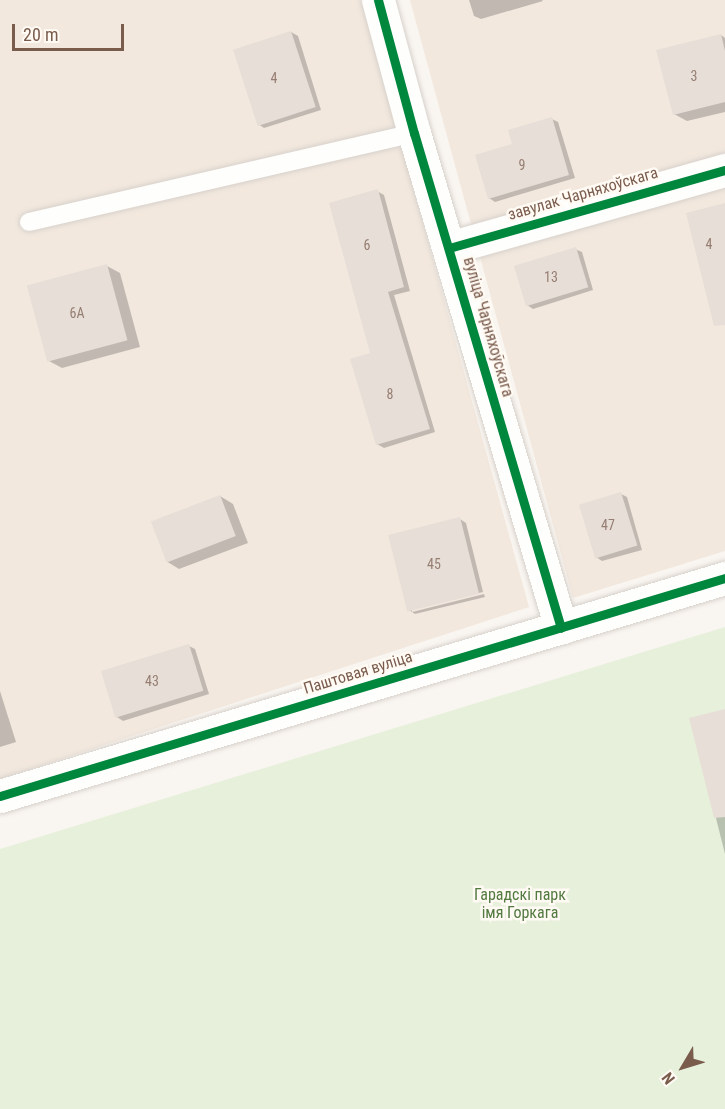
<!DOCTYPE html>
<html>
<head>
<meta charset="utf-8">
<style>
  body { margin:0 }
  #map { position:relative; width:725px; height:1109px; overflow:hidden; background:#f9f5f0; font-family:"Roboto Condensed",sans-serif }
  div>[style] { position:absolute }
  .residential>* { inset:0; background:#f2e8de }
  .green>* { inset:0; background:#e7f0db }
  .shadow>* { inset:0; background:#0003 }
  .building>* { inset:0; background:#e6ded7; transform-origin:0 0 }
  .roads { filter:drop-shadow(0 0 2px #d7d1cb) drop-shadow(0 0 2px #d7d1cb) }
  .service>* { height:18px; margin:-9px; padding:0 9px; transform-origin:9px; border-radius:9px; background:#fefefd }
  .minor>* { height:33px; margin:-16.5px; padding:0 16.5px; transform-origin:16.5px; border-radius:16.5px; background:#fefefd }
  .cycleway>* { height:9px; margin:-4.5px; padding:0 4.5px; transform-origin:4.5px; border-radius:4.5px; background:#00873e }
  span { translate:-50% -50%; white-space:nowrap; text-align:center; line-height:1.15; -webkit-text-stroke:5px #fffaf3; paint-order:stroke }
  .number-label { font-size:14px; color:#977e72 }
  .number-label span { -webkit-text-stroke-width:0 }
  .street-label { font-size:16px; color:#7a5c4d }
  .park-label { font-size:16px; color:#537a41 }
  .north { position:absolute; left:653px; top:1037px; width:60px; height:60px; -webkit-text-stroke:4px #fffaf3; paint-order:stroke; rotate:232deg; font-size:16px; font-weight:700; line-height:24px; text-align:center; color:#7a5c4d }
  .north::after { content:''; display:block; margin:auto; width:21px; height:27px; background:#7a5c4d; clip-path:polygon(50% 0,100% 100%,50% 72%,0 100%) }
  .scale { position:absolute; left:12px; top:24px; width:112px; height:27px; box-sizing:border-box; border:3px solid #7a5c4d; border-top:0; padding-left:8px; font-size:18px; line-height:21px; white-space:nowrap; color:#7a5c4d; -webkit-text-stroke:4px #fffaf3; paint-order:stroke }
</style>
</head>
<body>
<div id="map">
  <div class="residential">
    <div style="clip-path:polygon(0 0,361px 0,529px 607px,0 779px)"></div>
    <div style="clip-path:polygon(410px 0,725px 0,725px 551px,573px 598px)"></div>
  </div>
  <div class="green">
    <div style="clip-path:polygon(725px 627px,725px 1109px,0 1109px,0 849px)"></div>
  </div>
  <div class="shadow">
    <div style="clip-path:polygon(469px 0,542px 0,543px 1px,481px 19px,474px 16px)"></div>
    <div style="clip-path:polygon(291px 32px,298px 36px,321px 110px,264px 128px,258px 124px)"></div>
    <div style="clip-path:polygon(721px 35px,725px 38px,725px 112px,687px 121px,674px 114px)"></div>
    <div style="clip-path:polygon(552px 119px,558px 122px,575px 178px,495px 202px,489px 198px,514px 145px)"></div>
    <div style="clip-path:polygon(377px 191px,384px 195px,410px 291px,394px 295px,435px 432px,384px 448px,377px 444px)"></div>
    <div style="clip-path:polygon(575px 249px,582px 252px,593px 290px,533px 309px,527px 305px)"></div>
    <div style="clip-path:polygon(107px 266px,120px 273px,140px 347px,62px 368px,49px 361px)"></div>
    <div style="clip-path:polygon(621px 494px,627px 497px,642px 550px,602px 561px,596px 557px)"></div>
    <div style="clip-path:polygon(220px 496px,233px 504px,248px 543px,179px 569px,166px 561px)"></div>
    <div style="clip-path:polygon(460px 519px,466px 523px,483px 592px,412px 609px,412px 612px,484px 594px,485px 597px,415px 614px,409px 610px)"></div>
    <div style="clip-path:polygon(189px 646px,195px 649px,209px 694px,123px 721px,117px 717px)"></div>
    <div style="clip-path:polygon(0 691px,16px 742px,0 747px)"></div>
    <div style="clip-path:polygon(725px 711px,725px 854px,691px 719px)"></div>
  </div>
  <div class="building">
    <div style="left:291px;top:31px;width:80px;height:61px;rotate:72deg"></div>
    <div style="clip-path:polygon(721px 34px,725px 51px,725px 102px,673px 115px,656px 50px)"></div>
    <div style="clip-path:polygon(552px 117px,569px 175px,488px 199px,475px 155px,512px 144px,508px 130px)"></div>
    <div style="clip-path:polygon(378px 189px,404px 287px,388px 292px,430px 429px,376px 445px,350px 359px,370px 353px,329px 203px)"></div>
    <div style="clip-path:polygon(725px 203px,725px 325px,714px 326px,686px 213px)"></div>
    <div style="left:576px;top:247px;width:42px;height:65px;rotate:73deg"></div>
    <div style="left:107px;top:264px;width:79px;height:83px;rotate:75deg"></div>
    <div style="left:621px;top:492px;width:56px;height:44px;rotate:73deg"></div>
    <div style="left:220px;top:495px;width:44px;height:74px;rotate:69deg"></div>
    <div style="left:460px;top:517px;width:79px;height:74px;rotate:76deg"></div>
    <div style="left:189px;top:644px;width:49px;height:92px;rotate:73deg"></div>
    <div style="clip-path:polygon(725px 709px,725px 817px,714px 818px,689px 718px)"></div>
  </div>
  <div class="roads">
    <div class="service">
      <div style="left:29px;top:222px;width:395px;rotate:-13deg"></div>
    </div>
    <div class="minor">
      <div style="left:378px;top:0;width:138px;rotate:74.9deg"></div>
      <div style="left:414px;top:133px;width:516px;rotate:73.46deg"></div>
      <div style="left:449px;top:248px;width:287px;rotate:-15.8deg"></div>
      <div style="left:0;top:796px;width:757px;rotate:-16.74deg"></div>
    </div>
  </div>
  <div class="cycleway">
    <div style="left:378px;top:0;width:138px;rotate:74.9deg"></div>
    <div style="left:414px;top:133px;width:516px;rotate:73.46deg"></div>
    <div style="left:449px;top:248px;width:287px;rotate:-15.8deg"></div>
    <div style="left:0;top:796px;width:757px;rotate:-16.74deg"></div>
  </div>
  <div class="number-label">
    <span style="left:694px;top:76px">3</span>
    <span style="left:274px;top:78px">4</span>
    <span style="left:522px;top:165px">9</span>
    <span style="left:709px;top:244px">4</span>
    <span style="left:367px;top:245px">6</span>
    <span style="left:551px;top:277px">13</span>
    <span style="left:77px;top:313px">6А</span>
    <span style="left:390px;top:394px">8</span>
    <span style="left:608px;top:525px">47</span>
    <span style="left:434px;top:564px">45</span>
    <span style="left:152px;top:681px">43</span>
  </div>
  <div class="street-label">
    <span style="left:583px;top:194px;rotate:-16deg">завулак Чарняхоўскага</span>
    <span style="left:488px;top:327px;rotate:74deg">вуліца Чарняхоўскага</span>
    <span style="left:358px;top:673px;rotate:-17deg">Паштовая вуліца</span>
  </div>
  <div class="park-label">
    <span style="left:520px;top:904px">Гарадскі парк<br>імя Горкага</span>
  </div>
  <div class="north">N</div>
  <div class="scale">20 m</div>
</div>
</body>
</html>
